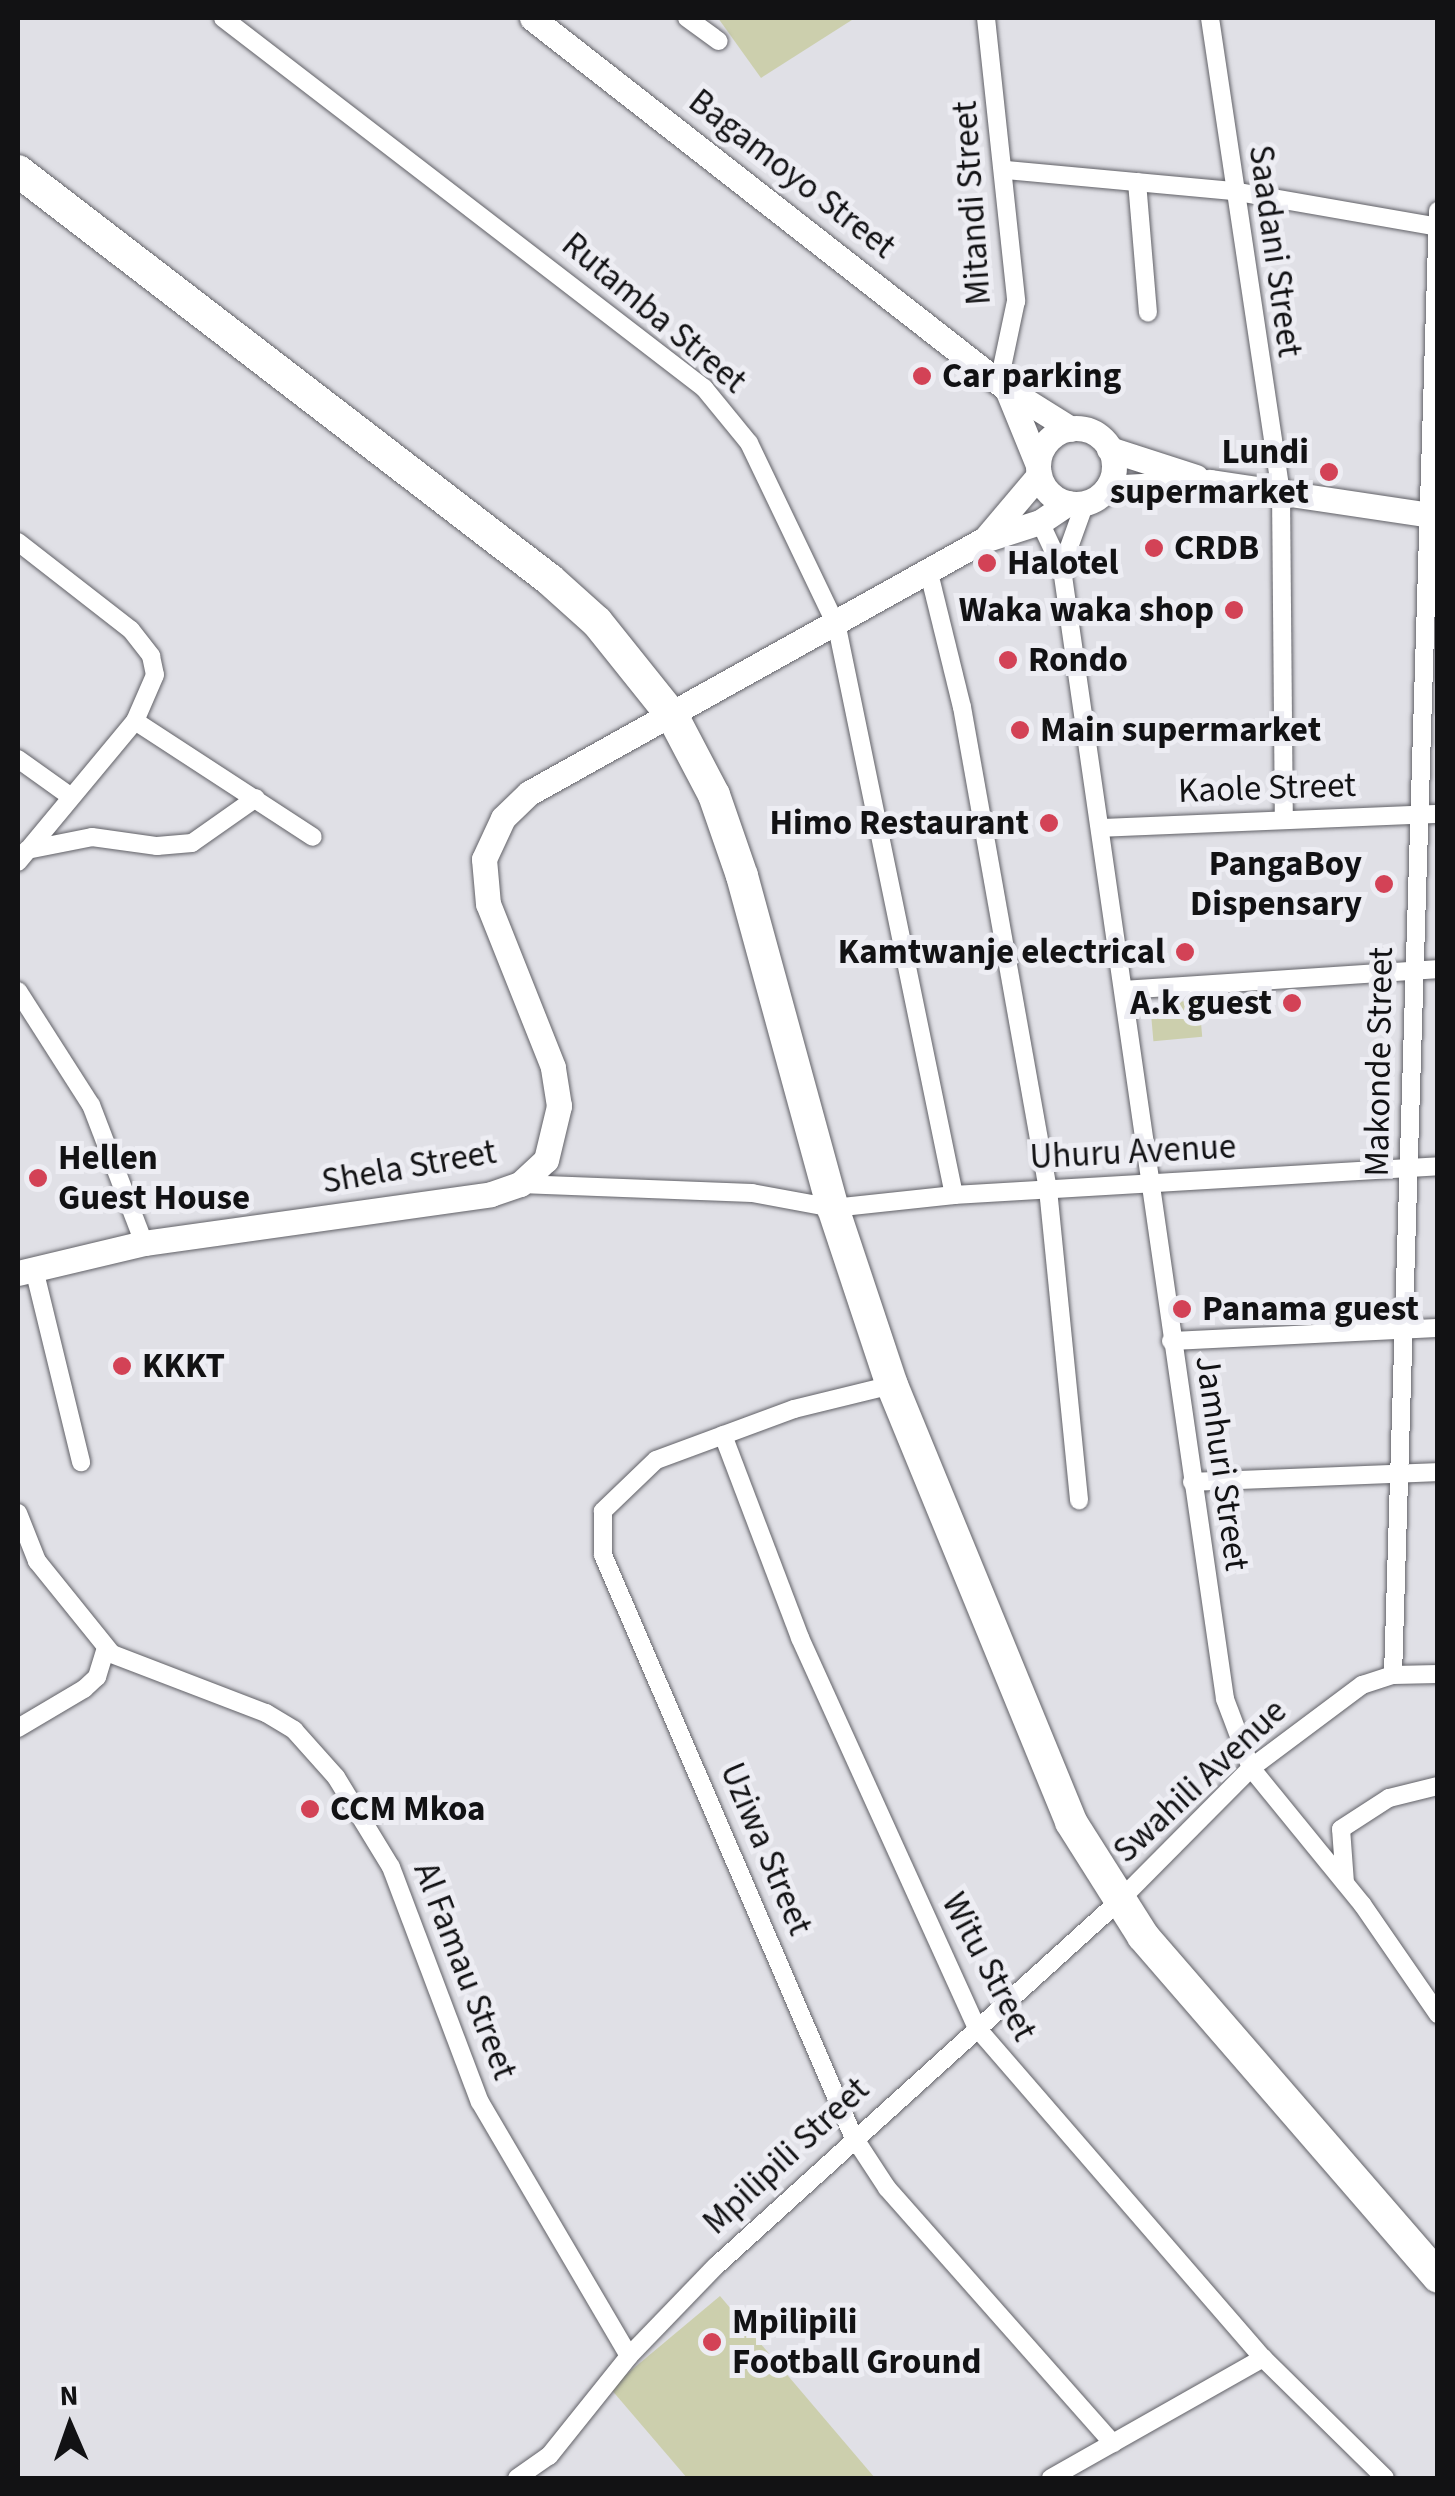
<!DOCTYPE html>
<html>
<head>
<meta charset="utf-8">
<style>
  body { margin:0 }
  #map { position:relative; width:1455px; height:2496px; overflow:hidden; background:#e0e0e6; font-family:"Source Sans 3",sans-serif }
  div>[style] { position:absolute }
  .green>* { inset:0; background:#cccfad; transform-origin:0 0 }
  .roads { filter:drop-shadow(0 0 2px #616167) drop-shadow(0 0 2px #616167) }
  .street>* { height:18px; margin:-9px; padding:0 9px; transform-origin:9px; border-radius:9px; background:#fff }
  .secondary>* { height:25px; margin:-12.5px; padding:0 12.5px; transform-origin:12.5px; border-radius:12.5px; background:#fff }
  .secondary>.ring { margin:-12.5px; padding:0; box-sizing:content-box; background:none; border:25px solid #fff; border-radius:50% }
  .highway>* { height:32px; margin:-16px; padding:0 16px; transform-origin:16px; border-radius:16px; background:#fff }
  .dots>* { width:28px; height:28px; translate:-50% -50%; box-sizing:border-box; border:5px solid #ededf3; border-radius:50% }
  span { translate:-50% -50%; white-space:nowrap; text-align:center; line-height:1.15; -webkit-text-stroke:10px #ededf3; paint-order:stroke }
  .street-label { font-size:35px; color:#121214 }
  .poi-label { font-size:35px; color:#121214; font-weight:700 }
  .left { translate:0 -50%; text-align:left }
  .right { translate:-100% -50%; text-align:right }
  .frame { position:absolute; inset:0; border:20px solid #121214; pointer-events:none }
  .north { position:absolute; left:20px; top:2376px; width:100px; height:100px; -webkit-text-stroke:8px #ededf3; paint-order:stroke; rotate:358deg; font-size:28px; font-weight:700; line-height:40px; text-align:center; color:#121214 }
  .north::after { content:''; display:block; margin:auto; width:35px; height:45px; background:#121214; clip-path:polygon(50% 0,100% 100%,50% 72%,0 100%) }
</style>
</head>
<body>
<div id="map">
  <div class="green">
    <div style="clip-path:polygon(718px 18px,855px 18px,761px 78px)"></div>
    <div style="left:1199px;top:1000px;width:37px;height:49px;rotate:85deg"></div>
    <div style="clip-path:polygon(720px 2296px,875px 2478px,687px 2478px,610px 2388px)"></div>
  </div>
  <div class="roads">
    <div class="street">
      <div style="left:223px;top:18px;width:607px;rotate:37.57deg"></div>
      <div style="left:704px;top:388px;width:71px;rotate:50.7deg"></div>
      <div style="left:749px;top:443px;width:204px;rotate:64.4deg"></div>
      <div style="left:837px;top:627px;width:580px;rotate:78.36deg"></div>
      <div style="left:687px;top:18px;width:39px;rotate:36deg"></div>
      <div style="left:986px;top:18px;width:285px;rotate:83.9deg"></div>
      <div style="left:1016px;top:301px;width:83px;rotate:101.9deg"></div>
      <div style="left:1210px;top:18px;width:479px;rotate:81.5deg"></div>
      <div style="left:1281px;top:492px;width:328px;rotate:89.5deg"></div>
      <div style="left:1007px;top:170px;width:226px;rotate:5.3deg"></div>
      <div style="left:1232px;top:191px;width:209px;rotate:9.9deg"></div>
      <div style="left:1137px;top:182px;width:131px;rotate:85.2deg"></div>
      <div style="left:1040px;top:522px;width:52px;rotate:64.9deg"></div>
      <div style="left:1062px;top:569px;width:1142px;rotate:81.79deg"></div>
      <div style="left:1225px;top:1699px;width:74px;rotate:69.4deg"></div>
      <div style="left:1251px;top:1768px;width:176px;rotate:50.8deg"></div>
      <div style="left:1362px;top:1904px;width:134px;rotate:55.4deg"></div>
      <div style="left:18px;top:542px;width:143px;rotate:37.9deg"></div>
      <div style="left:131px;top:630px;width:33px;rotate:52deg"></div>
      <div style="left:151px;top:656px;width:19px;rotate:78deg"></div>
      <div style="left:155px;top:675px;width:50px;rotate:113.5deg"></div>
      <div style="left:135px;top:721px;width:183px;rotate:129.7deg"></div>
      <div style="left:1063px;top:564px;width:65px;rotate:-70.2deg"></div>
      <div style="left:929px;top:573px;width:138px;rotate:76.2deg"></div>
      <div style="left:962px;top:707px;width:490px;rotate:79.9deg"></div>
      <div style="left:1048px;top:1189px;width:313px;rotate:84.3deg"></div>
      <div style="left:135px;top:721px;width:212px;rotate:33.1deg"></div>
      <div style="left:18px;top:759px;width:60px;rotate:35.5deg"></div>
      <div style="left:1100px;top:828px;width:338px;rotate:-2.4deg"></div>
      <div style="left:27px;top:850px;width:66px;rotate:-11.3deg"></div>
      <div style="left:92px;top:837px;width:66px;rotate:7.9deg"></div>
      <div style="left:157px;top:846px;width:35px;rotate:-5deg"></div>
      <div style="left:192px;top:843px;width:78px;rotate:-35.1deg"></div>
      <div style="left:1124px;top:990px;width:315px;rotate:-3.8deg"></div>
      <div style="left:18px;top:991px;width:135px;rotate:57.4deg"></div>
      <div style="left:91px;top:1105px;width:148px;rotate:69deg"></div>
      <div style="left:520px;top:1184px;width:232px;rotate:2.2deg"></div>
      <div style="left:752px;top:1193px;width:82px;rotate:10.5deg"></div>
      <div style="left:833px;top:1208px;width:122px;rotate:-6.1deg"></div>
      <div style="left:954px;top:1195px;width:485px;rotate:-3.4deg"></div>
      <div style="left:34px;top:1269px;width:199px;rotate:76.3deg"></div>
      <div style="left:1171px;top:1341px;width:267px;rotate:-2.8deg"></div>
      <div style="left:892px;top:1385px;width:101px;rotate:166.2deg"></div>
      <div style="left:794px;top:1409px;width:147px;rotate:159.7deg"></div>
      <div style="left:656px;top:1460px;width:74px;rotate:136.1deg"></div>
      <div style="left:603px;top:1511px;width:44px;rotate:90deg"></div>
      <div style="left:603px;top:1555px;width:633px;rotate:66.72deg"></div>
      <div style="left:853px;top:2136px;width:62px;rotate:56.8deg"></div>
      <div style="left:887px;top:2188px;width:341px;rotate:48.5deg"></div>
      <div style="left:723px;top:1435px;width:217px;rotate:69.2deg"></div>
      <div style="left:800px;top:1638px;width:428px;rotate:65.6deg"></div>
      <div style="left:977px;top:2028px;width:437px;rotate:49.1deg"></div>
      <div style="left:1263px;top:2358px;width:171px;rotate:44.5deg"></div>
      <div style="left:1192px;top:1482px;width:246px;rotate:-2.3deg"></div>
      <div style="left:18px;top:1513px;width:52px;rotate:68.4deg"></div>
      <div style="left:37px;top:1561px;width:119px;rotate:51.1deg"></div>
      <div style="left:112px;top:1654px;width:165px;rotate:21deg"></div>
      <div style="left:266px;top:1713px;width:33px;rotate:31deg"></div>
      <div style="left:294px;top:1730px;width:63px;rotate:48.2deg"></div>
      <div style="left:336px;top:1777px;width:105px;rotate:58.6deg"></div>
      <div style="left:391px;top:1867px;width:251px;rotate:69.3deg"></div>
      <div style="left:480px;top:2102px;width:294px;rotate:59.6deg"></div>
      <div style="left:1393px;top:1675px;width:1465px;rotate:-88.24deg"></div>
      <div style="left:18px;top:1728px;width:77px;rotate:-30.6deg"></div>
      <div style="left:84px;top:1689px;width:18px;rotate:-43deg"></div>
      <div style="left:97px;top:1677px;width:30px;rotate:-73deg"></div>
      <div style="left:1345px;top:1883px;width:54px;rotate:-94.2deg"></div>
      <div style="left:1341px;top:1829px;width:57px;rotate:-32.9deg"></div>
      <div style="left:1389px;top:1798px;width:50px;rotate:-13.8deg"></div>
      <div style="left:517px;top:2478px;width:39px;rotate:-35deg"></div>
      <div style="left:549px;top:2456px;width:128px;rotate:-51.3deg"></div>
      <div style="left:629px;top:2356px;width:125px;rotate:-46deg"></div>
      <div style="left:716px;top:2266px;width:544px;rotate:-42.17deg"></div>
      <div style="left:1119px;top:1901px;width:187px;rotate:-45.2deg"></div>
      <div style="left:1251px;top:1768px;width:139px;rotate:-36.8deg"></div>
      <div style="left:1362px;top:1685px;width:33px;rotate:-18deg"></div>
      <div style="left:1393px;top:1675px;width:45px;rotate:-1.3deg"></div>
      <div style="left:1051px;top:2478px;width:244px;rotate:-29.5deg"></div>
    </div>
    <div class="secondary">
      <div style="left:532px;top:18px;width:603px;rotate:37.99deg"></div>
      <div style="left:1007px;top:389px;width:75px;rotate:32deg"></div>
      <div style="left:1007px;top:389px;width:82px;rotate:67.8deg"></div>
      <div class="ring" style="left:1038px;top:428px;width:51px;height:51px"></div>
      <div style="left:1109px;top:449px;width:91px;rotate:17.8deg"></div>
      <div style="left:1107px;top:488px;width:103px;rotate:-3.3deg"></div>
      <div style="left:1210px;top:482px;width:231px;rotate:8.5deg"></div>
      <div style="left:990px;top:538px;width:52px;rotate:-17.7deg"></div>
      <div style="left:1040px;top:522px;width:34px;rotate:-34deg"></div>
      <div style="left:18px;top:1273px;width:130px;rotate:-13.4deg"></div>
      <div style="left:144px;top:1243px;width:350px;rotate:-8deg"></div>
      <div style="left:491px;top:1194px;width:31px;rotate:-19deg"></div>
      <div style="left:520px;top:1184px;width:35px;rotate:-43deg"></div>
      <div style="left:546px;top:1160px;width:56px;rotate:-76.5deg"></div>
      <div style="left:559px;top:1106px;width:39px;rotate:-99deg"></div>
      <div style="left:553px;top:1067px;width:175px;rotate:-111.7deg"></div>
      <div style="left:488px;top:904px;width:45px;rotate:-95.1deg"></div>
      <div style="left:484px;top:859px;width:45px;rotate:-65.1deg"></div>
      <div style="left:503px;top:818px;width:36px;rotate:-44deg"></div>
      <div style="left:529px;top:793px;width:522px;rotate:-29.12deg"></div>
      <div style="left:985px;top:539px;width:84px;rotate:-49.8deg"></div>
    </div>
    <div class="highway">
      <div style="left:18px;top:171px;width:670px;rotate:37.54deg"></div>
      <div style="left:549px;top:579px;width:64px;rotate:41.9deg"></div>
      <div style="left:597px;top:622px;width:122px;rotate:51.3deg"></div>
      <div style="left:673px;top:717px;width:88px;rotate:62.3deg"></div>
      <div style="left:714px;top:795px;width:86px;rotate:70.9deg"></div>
      <div style="left:742px;top:876px;width:344px;rotate:74.7deg"></div>
      <div style="left:833px;top:1208px;width:187px;rotate:71.6deg"></div>
      <div style="left:892px;top:1385px;width:472px;rotate:67.7deg"></div>
      <div style="left:1071px;top:1822px;width:135px;rotate:57.7deg"></div>
      <div style="left:1143px;top:1936px;width:451px;rotate:49.1deg"></div>
    </div>
  </div>
  <div class="dots">
    <div style="left:922px;top:376px;background:#d34256"></div>
    <div style="left:1329px;top:472px;background:#d34256"></div>
    <div style="left:1154px;top:548px;background:#d34256"></div>
    <div style="left:987px;top:563px;background:#d34256"></div>
    <div style="left:1234px;top:610px;background:#d34256"></div>
    <div style="left:1008px;top:660px;background:#d34256"></div>
    <div style="left:1020px;top:730px;background:#d34256"></div>
    <div style="left:1049px;top:823px;background:#d34256"></div>
    <div style="left:1384px;top:884px;background:#d34256"></div>
    <div style="left:1185px;top:952px;background:#d34256"></div>
    <div style="left:1292px;top:1003px;background:#d34256"></div>
    <div style="left:38px;top:1178px;background:#d34256"></div>
    <div style="left:1182px;top:1309px;background:#d34256"></div>
    <div style="left:122px;top:1366px;background:#d34256"></div>
    <div style="left:310px;top:1809px;background:#d34256"></div>
    <div style="left:712px;top:2342px;background:#d34256"></div>
  </div>
  <div class="street-label">
    <span style="left:792px;top:174px;rotate:38deg">Bagamoyo Street</span>
    <span style="left:972px;top:203px;rotate:-94deg">Mitandi Street</span>
    <span style="left:1275px;top:251px;rotate:82deg">Saadani Street</span>
    <span style="left:654px;top:313px;rotate:40deg">Rutamba Street</span>
    <span style="left:1267px;top:788px;rotate:-2deg">Kaole Street</span>
    <span style="left:1379px;top:1062px;rotate:-89deg">Makonde Street</span>
    <span style="left:1133px;top:1152px;rotate:-3deg">Uhuru Avenue</span>
    <span style="left:409px;top:1167px;rotate:-10deg">Shela Street</span>
    <span style="left:1222px;top:1463px;rotate:82deg">Jamhuri Street</span>
    <span style="left:1200px;top:1781px;rotate:-43deg">Swahili Avenue</span>
    <span style="left:766px;top:1849px;rotate:67deg">Uziwa Street</span>
    <span style="left:989px;top:1967px;rotate:62deg">Witu Street</span>
    <span style="left:465px;top:1971px;rotate:69deg">Al Famau Street</span>
    <span style="left:786px;top:2156px;rotate:-43deg">Mpilipili Street</span>
  </div>
  <div class="poi-label">
    <span class="left" style="left:942px;top:376px">Car parking</span>
    <span class="right" style="left:1309px;top:472px">Lundi<br>supermarket</span>
    <span class="left" style="left:1174px;top:548px">CRDB</span>
    <span class="left" style="left:1007px;top:563px">Halotel</span>
    <span class="right" style="left:1214px;top:610px">Waka waka shop</span>
    <span class="left" style="left:1028px;top:660px">Rondo</span>
    <span class="left" style="left:1040px;top:730px">Main supermarket</span>
    <span class="right" style="left:1029px;top:823px">Himo Restaurant</span>
    <span class="right" style="left:1362px;top:884px">PangaBoy<br>Dispensary</span>
    <span class="right" style="left:1165px;top:952px">Kamtwanje electrical</span>
    <span class="right" style="left:1272px;top:1003px">A.k guest</span>
    <span class="left" style="left:58px;top:1178px">Hellen<br>Guest House</span>
    <span class="left" style="left:1202px;top:1309px">Panama guest</span>
    <span class="left" style="left:142px;top:1366px">KKKT</span>
    <span class="left" style="left:330px;top:1809px">CCM Mkoa</span>
    <span class="left" style="left:732px;top:2342px">Mpilipili<br>Football Ground</span>
  </div>
  <div class="frame"></div>
  <div class="north">N</div>
</div>
</body>
</html>
